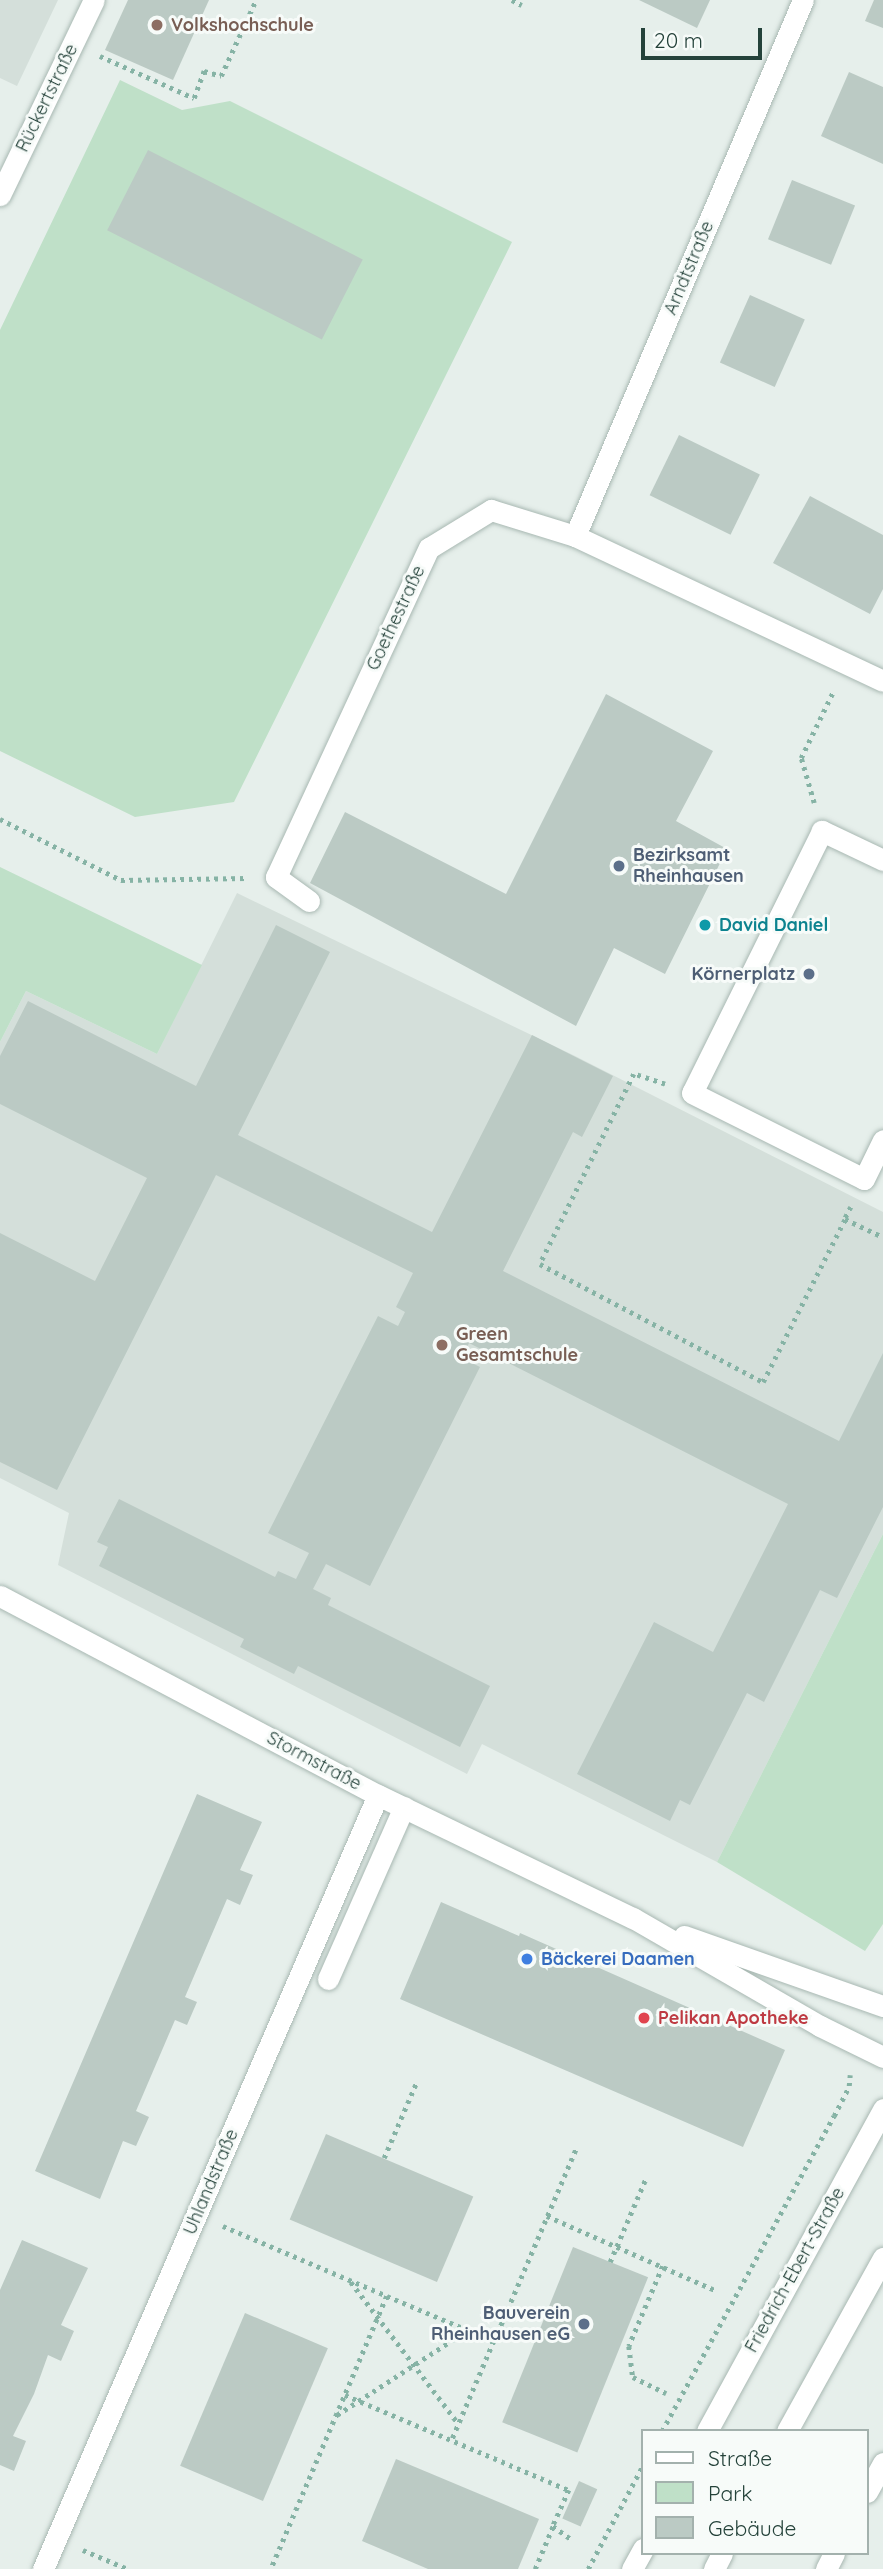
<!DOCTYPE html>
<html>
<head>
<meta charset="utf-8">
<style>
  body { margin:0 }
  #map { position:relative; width:883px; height:2569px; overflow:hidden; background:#e6efeb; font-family:Quicksand,sans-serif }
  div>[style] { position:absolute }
  .built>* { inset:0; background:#d4dfda }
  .green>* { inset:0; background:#bfe0c8 }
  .building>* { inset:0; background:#bbcac4; transform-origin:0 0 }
  .path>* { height:4.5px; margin-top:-2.25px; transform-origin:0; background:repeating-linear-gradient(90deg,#86b3a5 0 3.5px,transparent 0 8.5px) }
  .roads { filter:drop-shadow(0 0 2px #a8b8b2) drop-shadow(0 0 2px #a8b8b2) }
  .lane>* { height:21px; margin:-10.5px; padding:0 10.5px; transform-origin:10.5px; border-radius:10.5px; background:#fff }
  .street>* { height:21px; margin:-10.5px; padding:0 10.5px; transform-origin:10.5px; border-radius:10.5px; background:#fff }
  .secondary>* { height:21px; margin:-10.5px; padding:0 10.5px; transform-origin:10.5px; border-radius:10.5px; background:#fff }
  .dots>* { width:19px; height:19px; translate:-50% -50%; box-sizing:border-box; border:4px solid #f7fbf9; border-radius:50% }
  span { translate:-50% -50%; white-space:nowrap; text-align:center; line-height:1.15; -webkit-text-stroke:6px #f7fbf9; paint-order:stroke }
  .education-label { font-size:18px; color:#785e54; font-weight:700 }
  .left { translate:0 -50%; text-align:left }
  .street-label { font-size:18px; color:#24423a }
  .service-label { font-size:18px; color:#4e5e75; font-weight:700 }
  .right { translate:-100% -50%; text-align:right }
  .culture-label { font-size:18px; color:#0d838f; font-weight:700 }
  .shop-label { font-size:18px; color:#366cbe; font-weight:700 }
  .health-label { font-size:18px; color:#be3a42; font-weight:700 }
  .legend { position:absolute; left:641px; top:2429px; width:228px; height:126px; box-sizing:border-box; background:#f7fbf9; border:2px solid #a3b1ad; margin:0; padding:9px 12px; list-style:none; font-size:21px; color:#24423a }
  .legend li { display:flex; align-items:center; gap:14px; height:35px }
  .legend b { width:35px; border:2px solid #a3b1ad }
  .scale { position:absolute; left:641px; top:28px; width:121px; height:32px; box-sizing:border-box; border:4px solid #24423a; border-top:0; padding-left:9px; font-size:21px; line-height:24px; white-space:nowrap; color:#24423a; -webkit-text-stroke:5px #f7fbf9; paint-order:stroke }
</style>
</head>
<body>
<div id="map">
  <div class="built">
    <div style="clip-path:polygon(0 0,58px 0,17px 86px,0 78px)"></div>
    <div style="clip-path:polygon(237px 893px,575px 1056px,883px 1212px,883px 1534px,717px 1862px,482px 1744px,467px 1774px,58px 1565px,69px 1513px,0 1478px,0 1042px,26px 991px,157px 1054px)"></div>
  </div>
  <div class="green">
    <div style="clip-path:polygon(120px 80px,182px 110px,230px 101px,512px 242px,234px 802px,135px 817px,0 751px,0 330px)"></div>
    <div style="clip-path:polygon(0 867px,202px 965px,157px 1054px,26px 991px,0 1042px)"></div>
    <div style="clip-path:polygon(883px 1534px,883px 1924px,865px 1951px,717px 1862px)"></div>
  </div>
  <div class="building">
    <div style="clip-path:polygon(128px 0,209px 0,173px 80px,105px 50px)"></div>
    <div style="clip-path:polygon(639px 0,710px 0,697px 28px)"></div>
    <div style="clip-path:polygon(874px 0,883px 0,883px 28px,865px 21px)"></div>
    <div style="clip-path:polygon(849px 72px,883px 87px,883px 164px,821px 136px)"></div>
    <div style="left:148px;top:150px;width:241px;height:90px;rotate:27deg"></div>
    <div style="left:792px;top:180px;width:68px;height:64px;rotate:22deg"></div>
    <div style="left:750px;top:295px;width:60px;height:74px;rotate:24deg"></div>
    <div style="left:679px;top:435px;width:90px;height:67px;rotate:26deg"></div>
    <div style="clip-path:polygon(810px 496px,883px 535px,883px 589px,870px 614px,773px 563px)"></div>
    <div style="clip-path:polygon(606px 694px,713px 751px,676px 821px,727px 849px,665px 974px,614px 948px,576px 1026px,310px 883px,345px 812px,506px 894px)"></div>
    <div style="clip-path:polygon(276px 925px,330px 952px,238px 1135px,432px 1232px,532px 1035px,613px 1076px,582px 1137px,573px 1132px,503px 1271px,839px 1441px,883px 1353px,883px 1507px,837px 1598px,820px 1590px,764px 1702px,747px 1693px,690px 1805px,680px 1800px,670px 1821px,577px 1774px,654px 1622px,713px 1652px,788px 1504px,469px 1343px,462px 1358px,480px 1367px,370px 1586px,326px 1564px,313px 1589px,331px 1598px,328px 1605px,490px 1686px,460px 1747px,298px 1666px,294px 1674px,240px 1647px,244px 1639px,99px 1566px,108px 1547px,97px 1542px,119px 1499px,275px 1577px,278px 1571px,296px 1579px,309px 1553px,268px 1533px,378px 1316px,398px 1326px,405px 1312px,396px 1307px,413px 1273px,216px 1175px,57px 1490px,0 1462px,0 1233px,95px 1281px,147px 1178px,0 1104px,0 1056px,28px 1001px,196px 1086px)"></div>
    <div style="clip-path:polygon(197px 1794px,262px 1822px,240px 1870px,253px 1875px,240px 1905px,227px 1899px,185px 1997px,197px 2002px,187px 2025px,175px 2020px,136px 2111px,149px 2117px,136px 2146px,123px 2141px,100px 2199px,35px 2171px)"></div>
    <div style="clip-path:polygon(441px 1902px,519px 1936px,520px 1933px,785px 2050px,743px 2147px,400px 1999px)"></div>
    <div style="left:326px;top:2134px;width:160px;height:93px;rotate:23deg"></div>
    <div style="clip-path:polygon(22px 2240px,88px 2268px,61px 2325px,74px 2331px,61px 2361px,48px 2355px,34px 2394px,13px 2436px,26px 2441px,14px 2471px,0 2465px,0 2290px)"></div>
    <div style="left:573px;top:2247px;width:81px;height:189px;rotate:22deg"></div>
    <div style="left:245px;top:2313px;width:90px;height:166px;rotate:23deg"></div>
    <div style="clip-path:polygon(396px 2459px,539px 2519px,518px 2569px,428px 2569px,362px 2541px)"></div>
    <div style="left:579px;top:2481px;width:20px;height:41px;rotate:24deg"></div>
  </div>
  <div class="path">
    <div style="left:512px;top:0;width:11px;rotate:27deg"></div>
    <div style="left:100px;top:56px;width:103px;rotate:24.1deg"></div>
    <div style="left:194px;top:98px;width:29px;rotate:-70deg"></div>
    <div style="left:204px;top:71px;width:18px;rotate:16deg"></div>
    <div style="left:221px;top:76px;width:84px;rotate:-65.3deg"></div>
    <div style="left:814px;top:803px;width:47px;rotate:-106.1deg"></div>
    <div style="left:801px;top:758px;width:73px;rotate:-64.1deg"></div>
    <div style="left:0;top:819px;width:136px;rotate:26.8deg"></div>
    <div style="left:121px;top:880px;width:126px;rotate:-0.9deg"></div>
    <div style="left:665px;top:1084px;width:33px;rotate:-162deg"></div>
    <div style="left:634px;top:1074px;width:212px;rotate:116.3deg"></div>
    <div style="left:540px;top:1264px;width:252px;rotate:27.9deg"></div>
    <div style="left:763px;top:1382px;width:182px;rotate:-63.3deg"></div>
    <div style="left:851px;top:1207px;width:13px;rotate:117deg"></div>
    <div style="left:845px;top:1219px;width:42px;rotate:25.3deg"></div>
    <div style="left:384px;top:2158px;width:84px;rotate:-66.8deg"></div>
    <div style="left:547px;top:2216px;width:186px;rotate:23.8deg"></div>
    <div style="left:223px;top:2226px;width:178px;rotate:23.1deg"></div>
    <div style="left:387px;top:2296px;width:297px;rotate:113deg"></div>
    <div style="left:610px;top:2262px;width:91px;rotate:-66.8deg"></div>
    <div style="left:663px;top:2266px;width:87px;rotate:113deg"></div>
    <div style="left:629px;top:2346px;width:31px;rotate:83deg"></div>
    <div style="left:633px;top:2377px;width:37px;rotate:26deg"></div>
    <div style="left:351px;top:2282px;width:177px;rotate:52.8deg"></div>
    <div style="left:387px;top:2296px;width:116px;rotate:22.8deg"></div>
    <div style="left:494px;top:2341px;width:108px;rotate:113deg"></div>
    <div style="left:494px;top:2341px;width:209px;rotate:-66.9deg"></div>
    <div style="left:345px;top:2395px;width:243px;rotate:23deg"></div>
    <div style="left:569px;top:2490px;width:39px;rotate:114deg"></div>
    <div style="left:553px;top:2526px;width:24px;rotate:36deg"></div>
    <div style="left:337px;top:2415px;width:156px;rotate:-33deg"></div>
    <div style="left:662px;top:2431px;width:359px;rotate:-61.4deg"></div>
    <div style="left:834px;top:2116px;width:34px;rotate:-63deg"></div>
    <div style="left:849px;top:2086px;width:11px;rotate:-85deg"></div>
    <div style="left:83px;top:2550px;width:49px;rotate:22.9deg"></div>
    <div style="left:535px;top:2569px;width:47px;rotate:-67.3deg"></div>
    <div style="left:588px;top:2569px;width:118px;rotate:-62.1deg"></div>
  </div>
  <div class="roads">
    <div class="lane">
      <div style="left:883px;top:860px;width:68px;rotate:-154.6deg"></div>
      <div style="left:822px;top:831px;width:292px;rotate:116.4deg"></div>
      <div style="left:692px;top:1093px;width:192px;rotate:26.6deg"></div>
      <div style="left:864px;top:1179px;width:43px;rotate:-64deg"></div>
      <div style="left:328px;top:1979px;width:188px;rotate:-66.2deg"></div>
    </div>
    <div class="street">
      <div style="left:0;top:195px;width:216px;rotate:-64.3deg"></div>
      <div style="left:575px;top:536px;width:582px;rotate:-66.96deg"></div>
      <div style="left:309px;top:901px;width:41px;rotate:-144deg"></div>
      <div style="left:276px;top:877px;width:363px;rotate:-65.1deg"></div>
      <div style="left:429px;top:548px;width:73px;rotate:-31.5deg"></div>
      <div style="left:491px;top:510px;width:88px;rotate:17.2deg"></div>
      <div style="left:575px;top:536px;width:340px;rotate:25.2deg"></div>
      <div style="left:0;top:1596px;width:427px;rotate:27.8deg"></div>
      <div style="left:378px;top:1795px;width:283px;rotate:25.8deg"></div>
      <div style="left:633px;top:1918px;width:216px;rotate:30deg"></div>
      <div style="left:820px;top:2026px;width:70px;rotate:26.2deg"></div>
      <div style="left:684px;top:1936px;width:211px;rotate:19.4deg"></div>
      <div style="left:867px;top:2492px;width:33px;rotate:-61deg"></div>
      <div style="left:43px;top:2569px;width:843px;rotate:-66.6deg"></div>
      <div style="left:826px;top:2569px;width:18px;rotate:-63deg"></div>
    </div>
    <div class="secondary">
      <div style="left:707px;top:2431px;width:367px;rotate:-61.3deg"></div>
      <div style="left:787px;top:2431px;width:198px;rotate:-61deg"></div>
      <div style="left:632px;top:2569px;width:23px;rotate:-61deg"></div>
      <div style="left:714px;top:2569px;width:18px;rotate:-63deg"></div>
    </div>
  </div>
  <div class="dots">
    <div style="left:157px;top:25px;background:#8d6e63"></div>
    <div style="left:619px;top:866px;background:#5c6f8a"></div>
    <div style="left:705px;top:925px;background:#0f9aa8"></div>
    <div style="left:809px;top:974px;background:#5c6f8a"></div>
    <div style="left:442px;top:1345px;background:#8d6e63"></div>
    <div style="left:527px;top:1959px;background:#3f7fe0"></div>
    <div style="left:644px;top:2018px;background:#e0444e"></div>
    <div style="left:584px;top:2324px;background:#5c6f8a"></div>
  </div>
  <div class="education-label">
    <span class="left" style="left:171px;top:25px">Volkshochschule</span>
    <span class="left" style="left:456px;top:1345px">Green<br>Gesamtschule</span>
  </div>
  <div class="street-label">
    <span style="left:47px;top:98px;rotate:-64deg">Rückertstraße</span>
    <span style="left:689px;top:268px;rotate:-67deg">Arndtstraße</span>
    <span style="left:396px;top:618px;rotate:-65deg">Goethestraße</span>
    <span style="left:314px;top:1761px;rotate:28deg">Stormstraße</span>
    <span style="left:211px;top:2182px;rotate:-67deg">Uhlandstraße</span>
    <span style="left:795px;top:2270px;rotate:-61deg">Friedrich-Ebert-Straße</span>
  </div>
  <div class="service-label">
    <span class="left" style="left:633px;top:866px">Bezirksamt<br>Rheinhausen</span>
    <span class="right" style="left:795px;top:974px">Körnerplatz</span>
    <span class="right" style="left:570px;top:2324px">Bauverein<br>Rheinhausen eG</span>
  </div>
  <div class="culture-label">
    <span class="left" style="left:719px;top:925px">David Daniel</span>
  </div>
  <div class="shop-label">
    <span class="left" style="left:541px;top:1959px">Bäckerei Daamen</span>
  </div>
  <div class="health-label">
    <span class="left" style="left:658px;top:2018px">Pelikan Apotheke</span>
  </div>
  <ul class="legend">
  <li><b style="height:9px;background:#fff"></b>Straße</li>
  <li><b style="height:19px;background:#bfe0c8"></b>Park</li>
  <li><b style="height:19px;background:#bbcac4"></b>Gebäude</li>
  </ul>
  <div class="scale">20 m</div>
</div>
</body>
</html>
